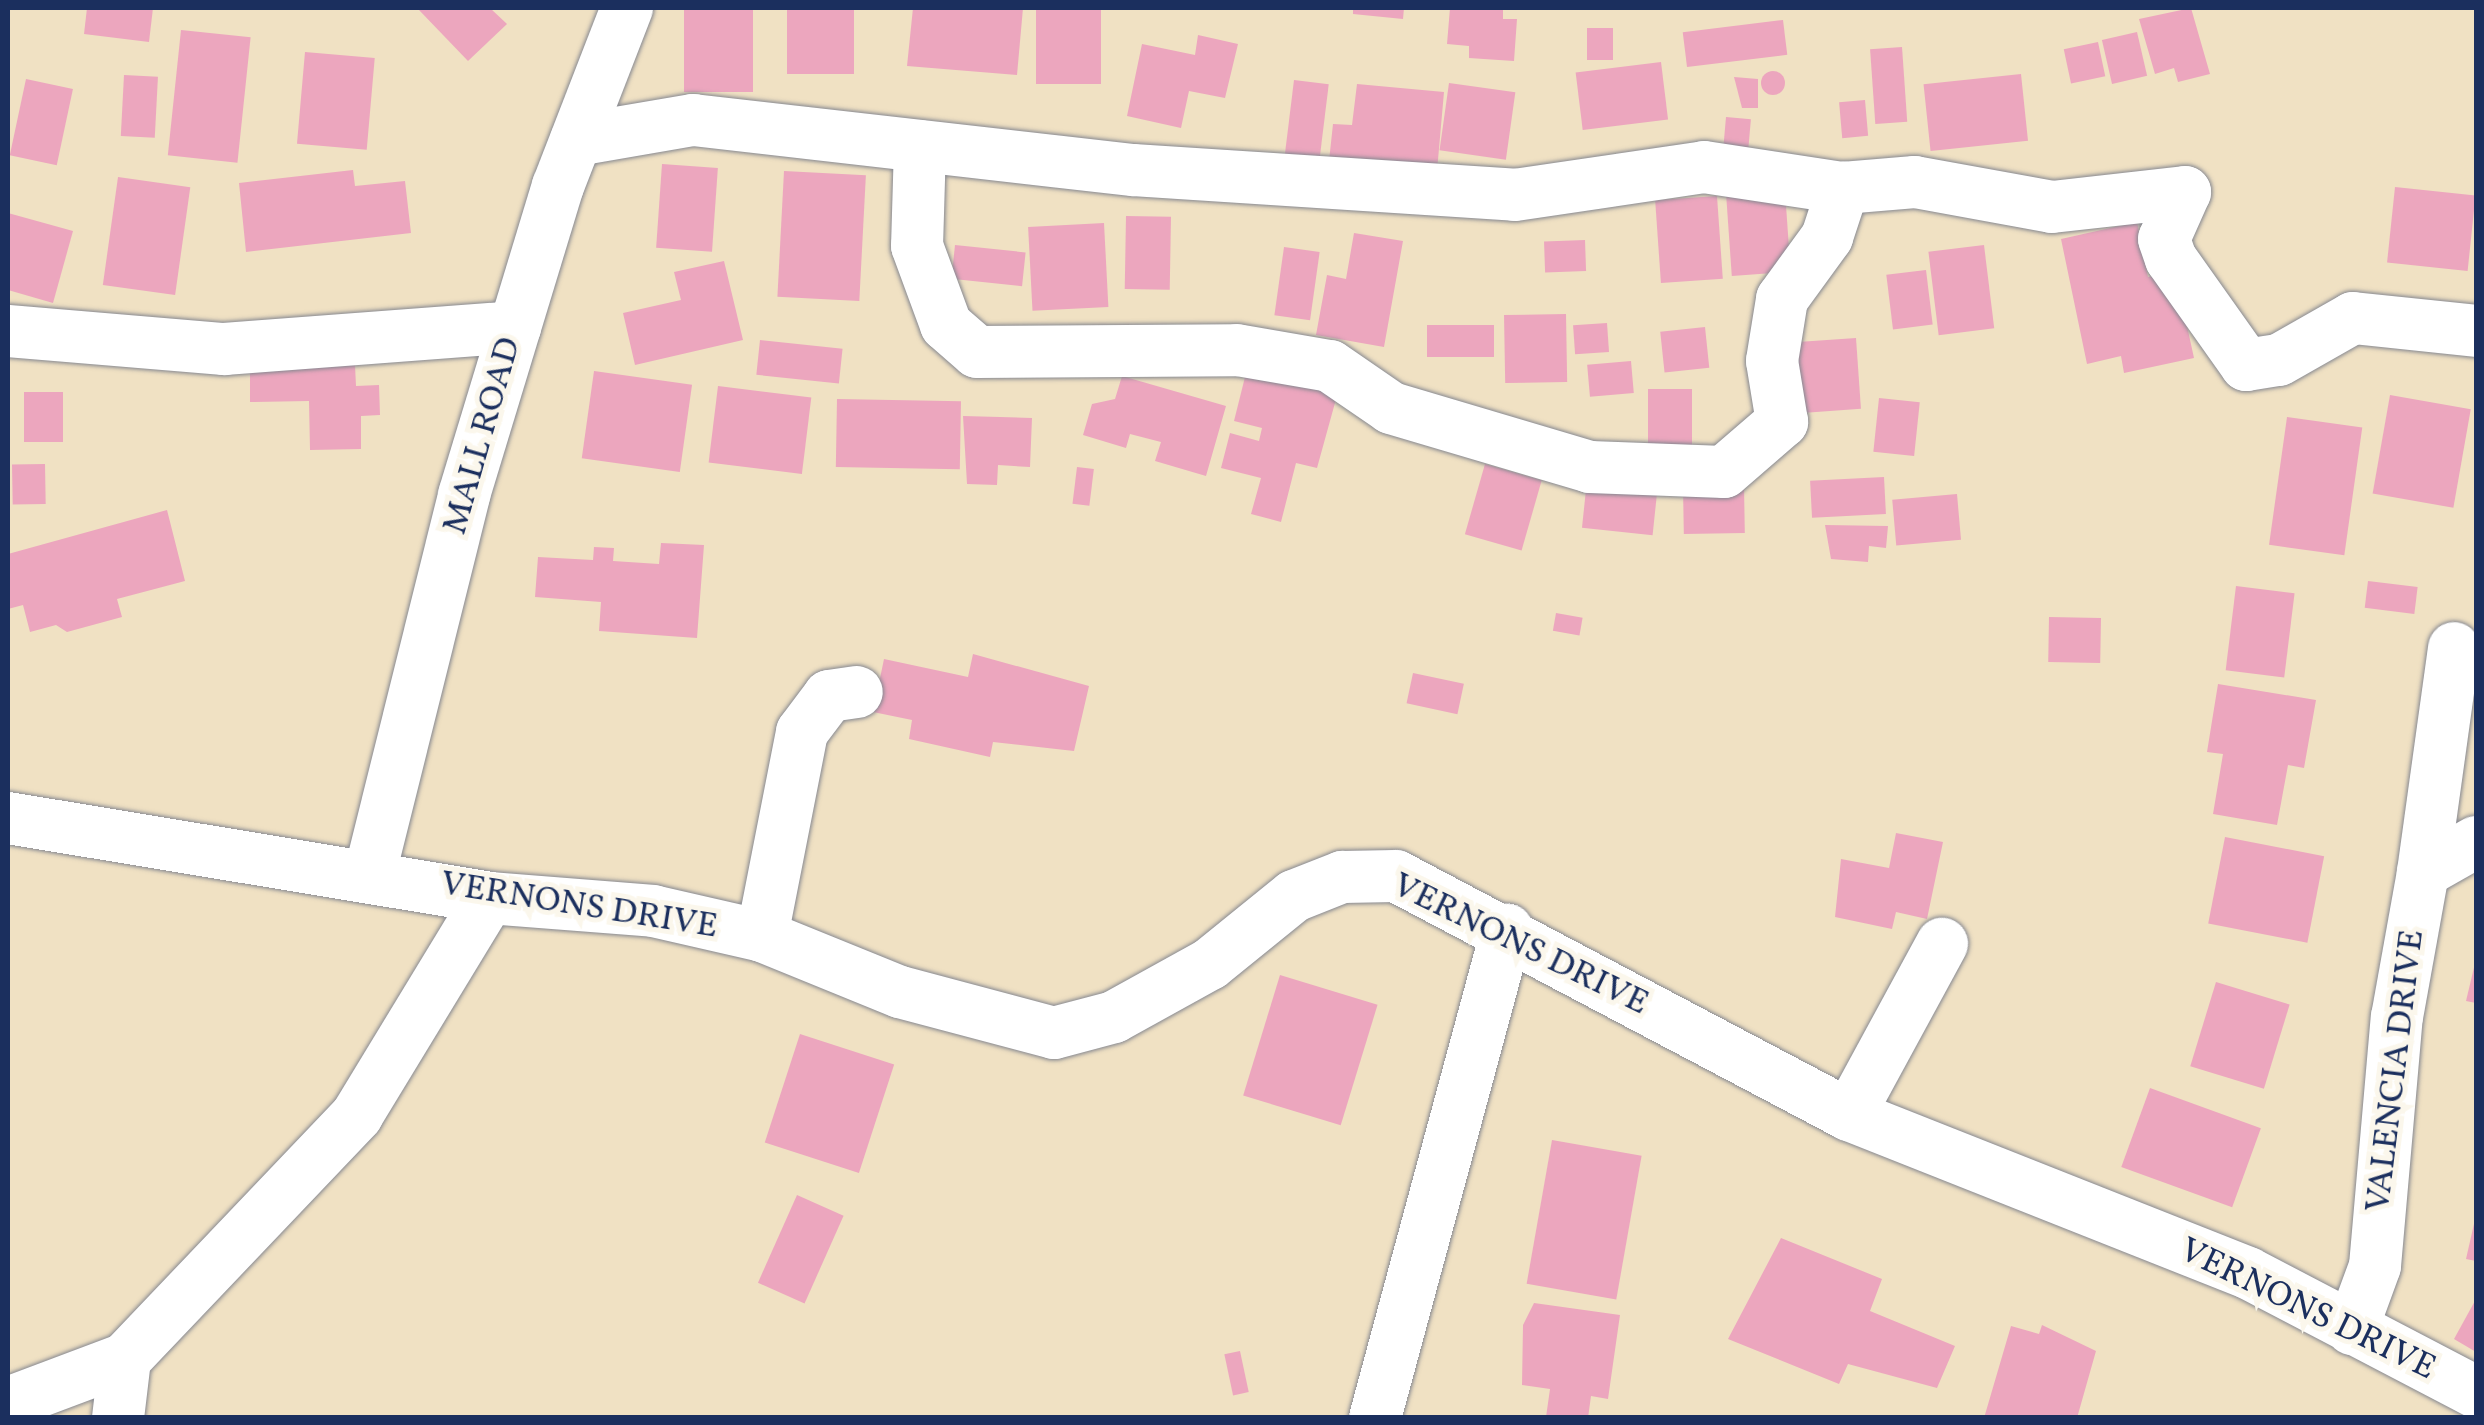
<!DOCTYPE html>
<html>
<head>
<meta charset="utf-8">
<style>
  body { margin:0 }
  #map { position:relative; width:2484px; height:1425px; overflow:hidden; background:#f0e1c3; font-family:Vollkorn,serif }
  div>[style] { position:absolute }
  .building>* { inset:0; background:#eca6be; transform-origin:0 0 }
  .round { border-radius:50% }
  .roads { filter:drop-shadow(0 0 2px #868890) drop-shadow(0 0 2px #868890) }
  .minor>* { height:52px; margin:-26px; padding:0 26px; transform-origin:26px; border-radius:26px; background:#fff }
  span { translate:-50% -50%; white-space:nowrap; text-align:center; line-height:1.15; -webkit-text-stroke:10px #fbf7ec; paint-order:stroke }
  .street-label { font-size:35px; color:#1b2f5e }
  .frame { position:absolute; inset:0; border:10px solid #1b2f5e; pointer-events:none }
</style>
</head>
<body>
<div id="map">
  <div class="building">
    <div style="clip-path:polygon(87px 8px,153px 8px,149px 42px,84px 34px)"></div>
    <div style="clip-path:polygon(490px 8px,507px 24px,468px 61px,419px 10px)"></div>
    <div style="left:684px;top:8px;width:69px;height:84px"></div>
    <div style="left:787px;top:8px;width:67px;height:66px"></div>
    <div style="clip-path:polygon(913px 8px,1023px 8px,1017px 75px,907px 66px)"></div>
    <div style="left:1036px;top:8px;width:65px;height:76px"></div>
    <div style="clip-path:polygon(1353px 8px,1404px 8px,1403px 19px,1353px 14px)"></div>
    <div style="clip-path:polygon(1450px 8px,1503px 8px,1503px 19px,1517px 19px,1514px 61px,1469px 58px,1469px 46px,1447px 44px)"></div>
    <div style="clip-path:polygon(2191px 8px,2210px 74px,2178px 82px,2174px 68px,2155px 74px,2139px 19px)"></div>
    <div style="left:1783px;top:20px;width:35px;height:101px;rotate:83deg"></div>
    <div style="left:1587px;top:28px;width:26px;height:32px"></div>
    <div style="left:181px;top:30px;width:70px;height:126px;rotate:6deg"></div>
    <div style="left:2137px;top:32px;width:45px;height:36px;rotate:77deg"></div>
    <div style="clip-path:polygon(1198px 35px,1238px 44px,1225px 98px,1189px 91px,1181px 128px,1127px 116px,1142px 44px,1195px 55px)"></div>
    <div style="left:2098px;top:42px;width:35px;height:35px;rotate:78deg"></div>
    <div style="left:1902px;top:47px;width:75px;height:32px;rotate:86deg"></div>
    <div style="left:305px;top:52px;width:70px;height:92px;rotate:5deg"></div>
    <div style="left:1661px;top:62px;width:58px;height:86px;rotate:83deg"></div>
    <div class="round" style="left:1761px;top:71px;width:24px;height:24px"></div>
    <div style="left:2021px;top:74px;width:67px;height:98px;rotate:84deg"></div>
    <div style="left:124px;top:75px;width:34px;height:61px;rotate:3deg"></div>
    <div style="clip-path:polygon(1734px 77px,1758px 79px,1758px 108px,1742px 108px)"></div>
    <div style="left:26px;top:79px;width:48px;height:78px;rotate:12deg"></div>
    <div style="left:1294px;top:80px;width:35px;height:76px;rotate:7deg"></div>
    <div style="left:1449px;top:83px;width:67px;height:68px;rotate:8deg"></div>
    <div style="clip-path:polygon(1357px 84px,1444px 92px,1437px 171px,1329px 161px,1333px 124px,1352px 125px)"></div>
    <div style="left:1865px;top:100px;width:36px;height:26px;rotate:85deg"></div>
    <div style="left:1726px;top:117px;width:25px;height:29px;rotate:5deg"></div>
    <div style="left:662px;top:164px;width:56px;height:84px;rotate:4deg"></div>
    <div style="clip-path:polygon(353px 170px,355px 186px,405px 181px,411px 233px,246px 252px,239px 183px)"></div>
    <div style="left:784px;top:171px;width:82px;height:126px;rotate:3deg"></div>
    <div style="left:118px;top:177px;width:73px;height:109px;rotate:8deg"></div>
    <div style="left:2395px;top:187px;width:81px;height:76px;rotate:6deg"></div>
    <div style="left:1785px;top:191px;width:81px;height:59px;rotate:86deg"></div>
    <div style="left:1717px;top:196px;width:83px;height:62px;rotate:86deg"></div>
    <div style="clip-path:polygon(8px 213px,73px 231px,53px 303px,8px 290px)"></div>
    <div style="left:1126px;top:216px;width:45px;height:73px;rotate:1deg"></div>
    <div style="clip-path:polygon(2137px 222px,2148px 277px,2175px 271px,2194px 358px,2124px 373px,2121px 356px,2087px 364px,2061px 239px)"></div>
    <div style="left:1104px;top:223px;width:84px;height:76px;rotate:87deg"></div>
    <div style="clip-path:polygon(1354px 233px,1403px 241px,1384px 347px,1316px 335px,1327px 275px,1346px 279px)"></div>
    <div style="left:1585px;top:240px;width:31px;height:41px;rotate:88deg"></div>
    <div style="left:955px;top:245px;width:71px;height:34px;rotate:6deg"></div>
    <div style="left:1984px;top:245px;width:84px;height:56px;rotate:83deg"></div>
    <div style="left:1284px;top:247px;width:36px;height:69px;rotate:8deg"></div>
    <div style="clip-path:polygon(724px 261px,743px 340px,635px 365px,623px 313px,681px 300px,674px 272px)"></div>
    <div style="left:1926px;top:270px;width:55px;height:40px;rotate:83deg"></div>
    <div style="left:1566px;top:314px;width:68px;height:62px;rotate:89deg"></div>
    <div style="left:1607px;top:323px;width:29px;height:34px;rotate:86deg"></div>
    <div style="left:1494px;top:325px;width:32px;height:67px;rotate:90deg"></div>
    <div style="left:1705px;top:327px;width:41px;height:45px;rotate:84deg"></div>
    <div style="left:1856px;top:338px;width:71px;height:69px;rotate:86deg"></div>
    <div style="left:760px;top:340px;width:83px;height:35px;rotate:6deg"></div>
    <div style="left:1631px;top:361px;width:32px;height:44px;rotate:85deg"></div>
    <div style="clip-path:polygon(355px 365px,356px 386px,379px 385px,380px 415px,361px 416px,361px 449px,310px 450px,309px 401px,250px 402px,250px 366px)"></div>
    <div style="clip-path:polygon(1247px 369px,1338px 392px,1317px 468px,1296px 463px,1281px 522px,1251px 514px,1261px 478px,1221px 468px,1230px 433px,1259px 441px,1262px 428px,1234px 421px)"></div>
    <div style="left:594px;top:371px;width:99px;height:88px;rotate:8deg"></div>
    <div style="clip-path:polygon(1122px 376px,1226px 406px,1206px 476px,1155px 461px,1161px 442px,1130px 434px,1126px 448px,1083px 435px,1092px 404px,1115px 399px)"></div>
    <div style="left:718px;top:386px;width:94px;height:77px;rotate:7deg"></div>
    <div style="left:1648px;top:389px;width:44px;height:61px"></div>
    <div style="left:24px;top:392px;width:39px;height:50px"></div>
    <div style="left:2390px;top:395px;width:82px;height:100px;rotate:10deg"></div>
    <div style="left:1879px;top:398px;width:41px;height:54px;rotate:6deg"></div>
    <div style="left:837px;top:399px;width:124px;height:68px;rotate:1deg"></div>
    <div style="clip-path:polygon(963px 416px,1032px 418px,1030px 467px,998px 465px,997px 485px,967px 484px)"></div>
    <div style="left:2287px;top:417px;width:76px;height:129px;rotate:8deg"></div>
    <div style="left:45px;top:464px;width:40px;height:33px;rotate:89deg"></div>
    <div style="left:1485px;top:464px;width:59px;height:73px;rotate:16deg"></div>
    <div style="left:1077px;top:467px;width:17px;height:37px;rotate:7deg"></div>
    <div style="left:1884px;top:477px;width:37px;height:74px;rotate:87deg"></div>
    <div style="left:1587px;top:480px;width:71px;height:48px;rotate:6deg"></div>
    <div style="left:1744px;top:486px;width:47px;height:61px;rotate:89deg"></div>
    <div style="left:1957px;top:494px;width:46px;height:65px;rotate:85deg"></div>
    <div style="clip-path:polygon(167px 510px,185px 581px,117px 599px,122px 617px,67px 632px,56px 625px,30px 632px,23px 605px,8px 609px,8px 554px)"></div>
    <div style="clip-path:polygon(1825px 525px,1888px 526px,1886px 548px,1869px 546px,1868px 562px,1831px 559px)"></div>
    <div style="clip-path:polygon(661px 543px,704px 545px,697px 638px,599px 631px,601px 602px,535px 597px,538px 557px,593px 560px,594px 547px,614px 548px,613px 561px,659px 564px)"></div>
    <div style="left:2368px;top:581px;width:50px;height:27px;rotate:7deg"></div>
    <div style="left:2236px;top:586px;width:59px;height:85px;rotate:7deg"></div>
    <div style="left:1556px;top:613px;width:27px;height:18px;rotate:10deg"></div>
    <div style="left:2049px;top:617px;width:52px;height:45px;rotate:1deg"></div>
    <div style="clip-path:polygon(973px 654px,1089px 686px,1074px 751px,993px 742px,990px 757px,909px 739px,912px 720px,873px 712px,884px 659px,968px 677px)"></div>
    <div style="left:1413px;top:673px;width:52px;height:31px;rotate:12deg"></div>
    <div style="clip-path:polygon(2218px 684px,2316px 700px,2304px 768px,2288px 765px,2277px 825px,2213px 814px,2223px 754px,2207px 752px)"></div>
    <div style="clip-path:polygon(1896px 833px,1943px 842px,1927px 919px,1896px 912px,1892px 929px,1835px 917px,1841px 859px,1889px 868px)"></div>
    <div style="left:2225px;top:837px;width:101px;height:88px;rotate:11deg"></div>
    <div style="clip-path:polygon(2476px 959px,2476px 1003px,2466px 1001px)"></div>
    <div style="left:1280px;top:975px;width:102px;height:126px;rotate:17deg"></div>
    <div style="left:2216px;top:982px;width:77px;height:88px;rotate:17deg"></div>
    <div style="left:800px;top:1034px;width:99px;height:114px;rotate:18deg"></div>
    <div style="left:2150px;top:1088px;width:118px;height:84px;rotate:20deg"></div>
    <div style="left:1552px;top:1140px;width:91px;height:146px;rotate:10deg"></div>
    <div style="left:797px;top:1195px;width:51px;height:96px;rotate:24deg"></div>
    <div style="clip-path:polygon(2476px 1215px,2476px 1261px,2466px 1259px)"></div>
    <div style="clip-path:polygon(1781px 1238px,1882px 1279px,1870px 1311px,1955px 1346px,1937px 1388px,1848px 1364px,1839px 1384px,1728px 1339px)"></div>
    <div style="clip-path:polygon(2476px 1299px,2476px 1352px,2454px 1339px)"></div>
    <div style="clip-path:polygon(1534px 1303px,1620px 1315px,1608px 1399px,1591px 1396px,1588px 1418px,1546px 1417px,1550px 1389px,1522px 1385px,1523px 1325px)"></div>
    <div style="clip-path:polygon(2042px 1325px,2096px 1351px,2077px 1418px,1984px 1418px,2011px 1326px,2039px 1334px)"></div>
    <div style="left:1240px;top:1351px;width:42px;height:16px;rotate:78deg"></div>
  </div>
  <div class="roads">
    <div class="minor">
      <div style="left:576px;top:140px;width:119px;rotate:-9.7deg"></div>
      <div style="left:693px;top:120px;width:443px;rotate:6.5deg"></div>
      <div style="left:1133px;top:170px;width:383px;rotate:3.7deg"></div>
      <div style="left:1515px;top:195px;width:191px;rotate:-8.4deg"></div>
      <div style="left:1704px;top:167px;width:141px;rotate:8.6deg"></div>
      <div style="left:920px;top:146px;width:100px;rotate:91.7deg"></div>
      <div style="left:917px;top:246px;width:84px;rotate:69.8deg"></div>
      <div style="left:946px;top:325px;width:41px;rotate:41.1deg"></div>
      <div style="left:977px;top:352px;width:260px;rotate:-0.4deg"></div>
      <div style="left:1237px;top:350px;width:94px;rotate:9.8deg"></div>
      <div style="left:1330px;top:366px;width:74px;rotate:34.5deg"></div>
      <div style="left:1391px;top:408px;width:208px;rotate:16.5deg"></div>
      <div style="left:1590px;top:467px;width:134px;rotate:2.1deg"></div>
      <div style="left:1724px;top:472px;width:77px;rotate:-40.8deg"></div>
      <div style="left:1782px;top:422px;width:62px;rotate:-99.3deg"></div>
      <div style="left:1772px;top:361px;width:63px;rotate:-80.8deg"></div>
      <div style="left:1782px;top:299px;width:77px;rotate:-54deg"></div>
      <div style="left:1827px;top:237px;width:52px;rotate:-71.9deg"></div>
      <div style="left:1843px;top:188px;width:72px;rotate:-4.8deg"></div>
      <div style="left:1915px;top:182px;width:139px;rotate:10.3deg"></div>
      <div style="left:2052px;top:207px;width:134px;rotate:-6.4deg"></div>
      <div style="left:2185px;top:192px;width:51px;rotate:114.1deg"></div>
      <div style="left:2164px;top:239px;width:21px;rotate:71deg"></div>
      <div style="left:2171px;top:259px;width:130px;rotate:54.7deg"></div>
      <div style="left:2246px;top:365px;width:33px;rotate:-9deg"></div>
      <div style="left:2279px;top:360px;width:85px;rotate:-29.6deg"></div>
      <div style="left:2353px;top:318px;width:124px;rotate:6deg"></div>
      <div style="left:8px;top:331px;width:217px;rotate:4.8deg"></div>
      <div style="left:224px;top:349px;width:292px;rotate:-4.3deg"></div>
      <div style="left:8px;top:818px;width:488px;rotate:9.4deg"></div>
      <div style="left:489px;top:898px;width:165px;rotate:4.5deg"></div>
      <div style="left:653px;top:911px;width:112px;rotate:12.9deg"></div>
      <div style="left:762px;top:936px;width:149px;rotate:22.1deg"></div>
      <div style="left:900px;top:992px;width:159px;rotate:14.9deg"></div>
      <div style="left:1054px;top:1033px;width:62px;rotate:-14.9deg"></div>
      <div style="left:1114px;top:1017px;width:110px;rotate:-28.9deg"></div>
      <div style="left:1210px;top:964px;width:108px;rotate:-39deg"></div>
      <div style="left:1294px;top:896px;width:52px;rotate:-21.6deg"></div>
      <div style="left:1342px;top:877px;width:54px;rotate:-1.1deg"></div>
      <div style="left:1396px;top:876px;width:512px;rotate:27.82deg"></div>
      <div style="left:1849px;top:1115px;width:429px;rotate:21.6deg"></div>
      <div style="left:2248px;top:1273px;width:257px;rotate:27.6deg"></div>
      <div style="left:2423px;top:872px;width:226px;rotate:-82.1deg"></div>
      <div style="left:370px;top:873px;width:390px;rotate:-76deg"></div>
      <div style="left:464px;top:495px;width:323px;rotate:-73.1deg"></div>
      <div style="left:558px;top:186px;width:191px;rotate:-68.8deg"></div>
      <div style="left:762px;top:936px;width:208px;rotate:-78.9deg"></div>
      <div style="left:802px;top:732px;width:45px;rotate:-53.1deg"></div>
      <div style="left:829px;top:696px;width:28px;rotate:-8deg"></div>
      <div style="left:1849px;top:1115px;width:195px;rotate:-61.5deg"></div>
      <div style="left:2352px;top:1329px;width:67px;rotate:-69.9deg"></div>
      <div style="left:2375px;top:1266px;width:250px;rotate:-85deg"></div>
      <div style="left:2397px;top:1017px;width:147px;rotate:-79.8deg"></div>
      <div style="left:2423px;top:872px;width:61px;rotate:-29.5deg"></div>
      <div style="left:8px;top:1403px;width:125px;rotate:-20.6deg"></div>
      <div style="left:125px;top:1359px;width:337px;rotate:-46.4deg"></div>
      <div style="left:357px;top:1115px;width:254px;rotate:-58.7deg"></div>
      <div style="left:118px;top:1418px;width:59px;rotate:-83.2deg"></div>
      <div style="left:1375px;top:1418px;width:506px;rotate:-74.86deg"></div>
    </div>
  </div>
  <div class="street-label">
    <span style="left:483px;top:436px;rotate:-74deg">MALL ROAD</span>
    <span style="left:579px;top:906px;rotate:9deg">VERNONS DRIVE</span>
    <span style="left:1520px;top:945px;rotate:26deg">VERNONS DRIVE</span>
    <span style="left:2396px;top:1071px;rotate:-83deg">VALENCIA DRIVE</span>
    <span style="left:2307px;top:1310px;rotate:26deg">VERNONS DRIVE</span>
  </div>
  <div class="frame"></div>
</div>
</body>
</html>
